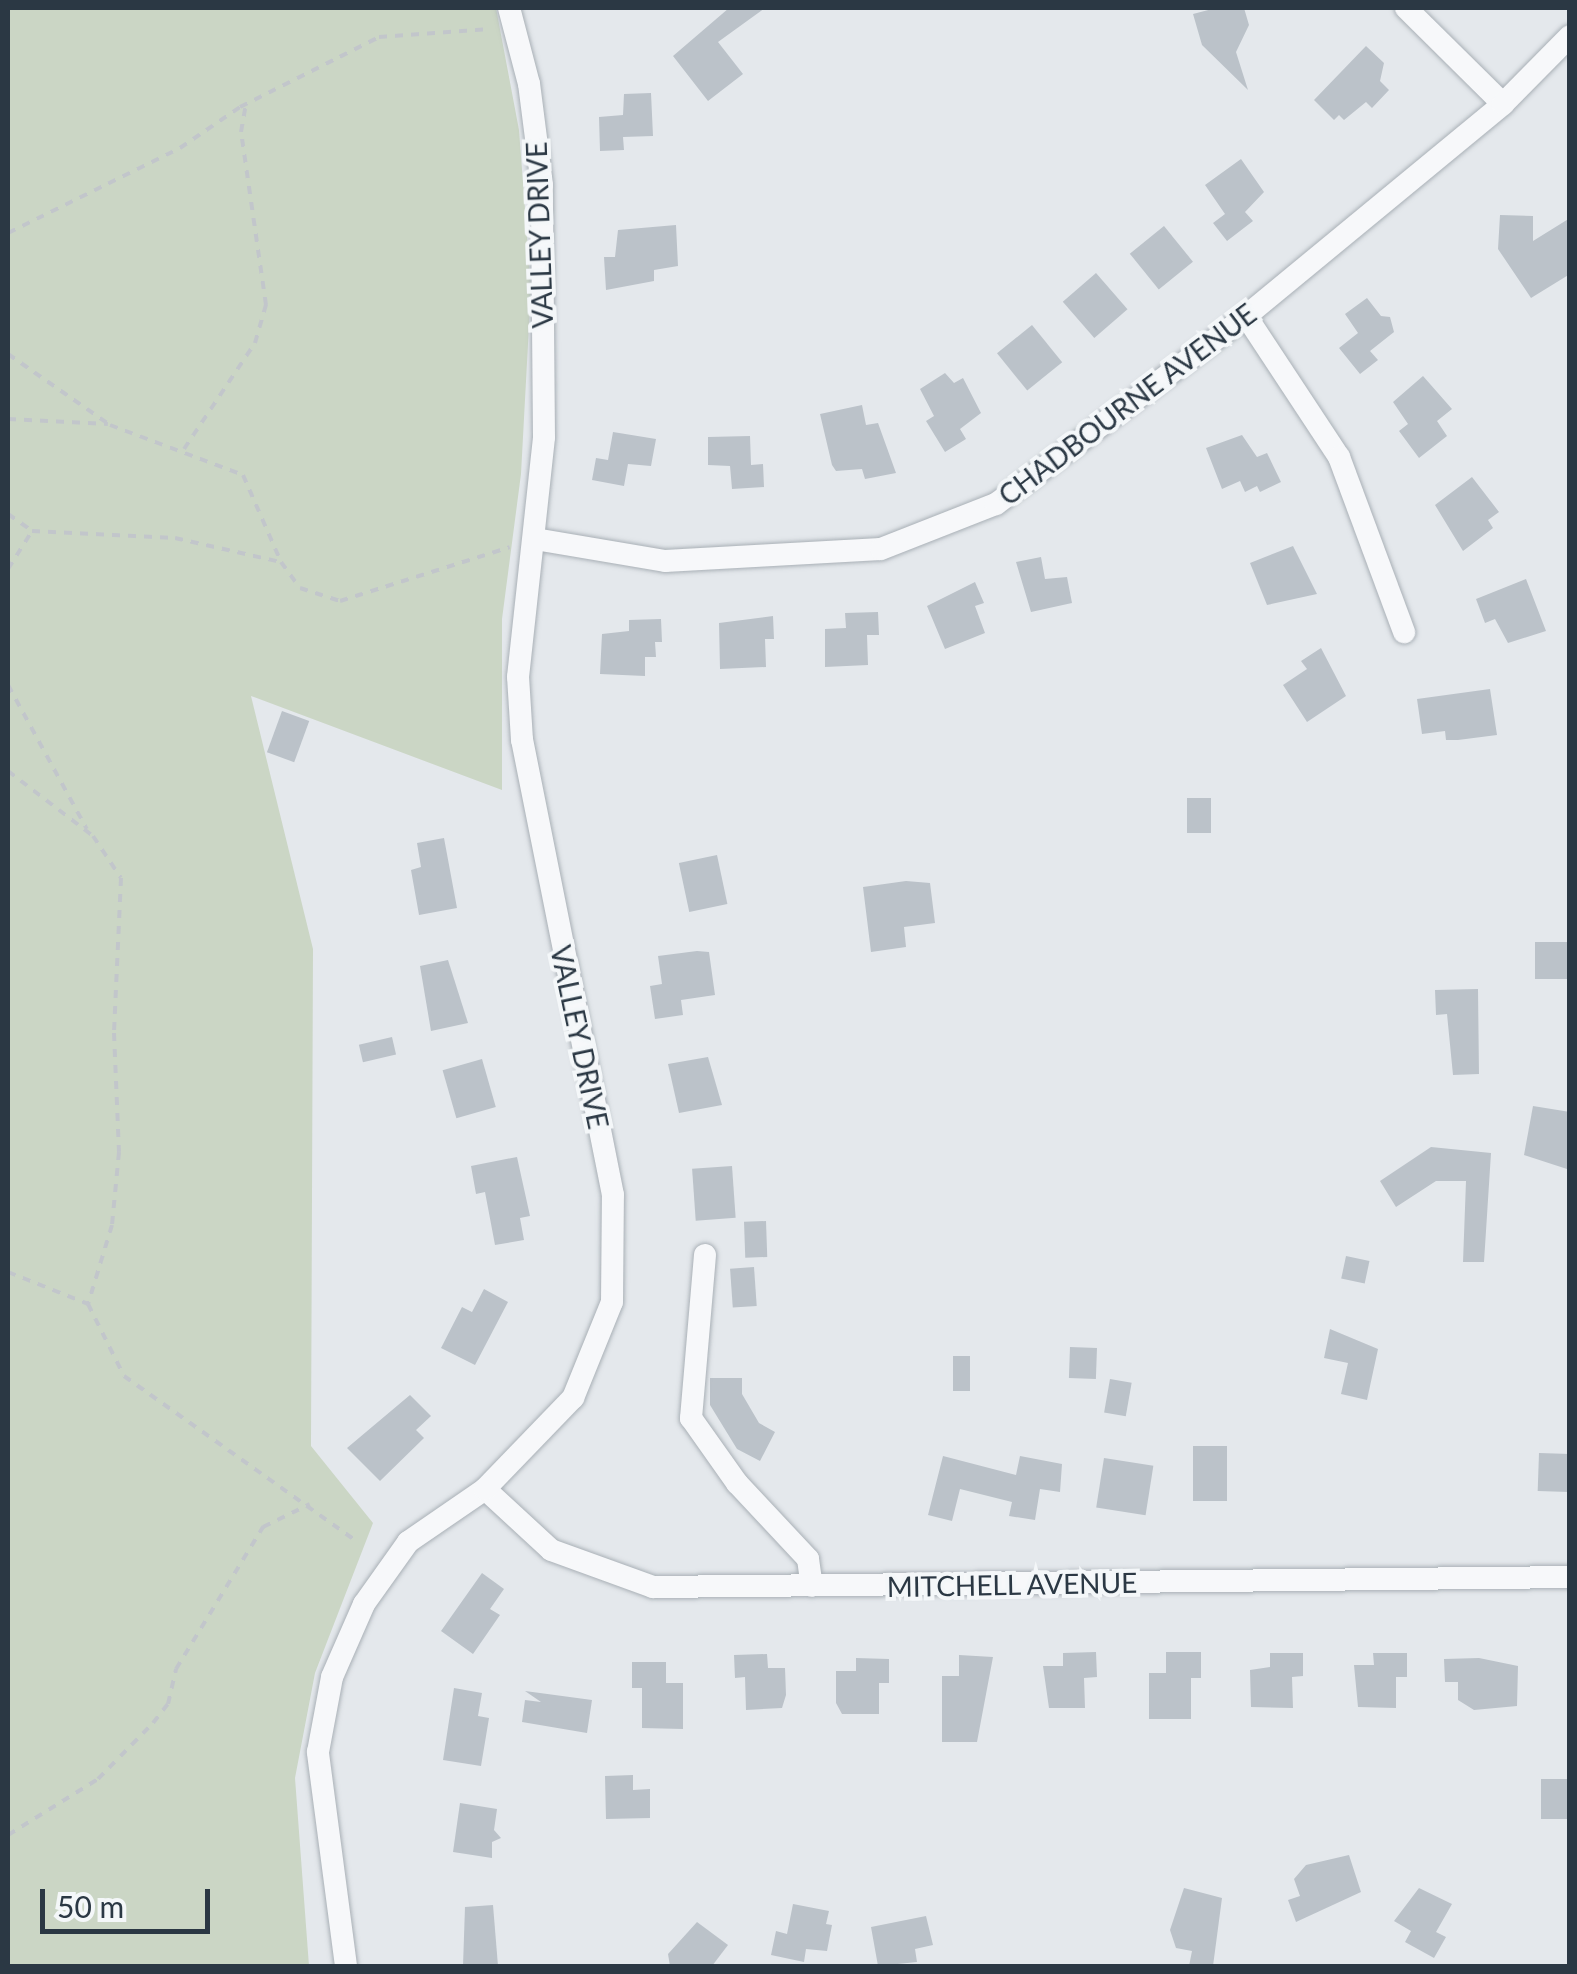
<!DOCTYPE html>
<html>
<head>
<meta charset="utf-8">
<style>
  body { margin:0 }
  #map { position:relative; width:1577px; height:1974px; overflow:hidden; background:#e4e8ec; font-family:Lato,sans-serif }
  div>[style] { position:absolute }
  .green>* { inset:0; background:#cbd6c5 }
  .building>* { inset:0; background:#bbc2c9; transform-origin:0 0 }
  .path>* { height:4px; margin-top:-2px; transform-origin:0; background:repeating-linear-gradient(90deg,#c2c6cb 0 8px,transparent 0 16px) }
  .roads { filter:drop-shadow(0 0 2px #a9b0b6) drop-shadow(0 0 2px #a9b0b6) }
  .minor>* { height:22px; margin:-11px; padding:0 11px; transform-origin:11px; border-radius:11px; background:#f7f8fa }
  span { translate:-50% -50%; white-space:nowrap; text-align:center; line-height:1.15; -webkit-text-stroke:8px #f4f7f9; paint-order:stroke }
  .street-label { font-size:28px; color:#2b3844 }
  .frame { position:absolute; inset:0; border:10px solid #2b3844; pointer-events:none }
  .scale { position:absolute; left:40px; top:1889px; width:170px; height:45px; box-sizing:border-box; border:5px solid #2b3844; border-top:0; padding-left:12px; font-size:30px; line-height:35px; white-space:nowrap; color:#2b3844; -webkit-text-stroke:8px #f4f7f9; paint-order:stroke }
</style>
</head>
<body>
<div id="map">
  <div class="green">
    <div style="clip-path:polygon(8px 8px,496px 8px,519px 130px,531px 288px,521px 474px,502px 619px,502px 790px,251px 696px,313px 949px,311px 1446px,373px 1523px,315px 1673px,295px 1778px,309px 1966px,8px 1966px)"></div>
  </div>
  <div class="building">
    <div style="clip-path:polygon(729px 8px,765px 8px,718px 42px,743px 74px,708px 101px,673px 56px)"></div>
    <div style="clip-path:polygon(1216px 8px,1244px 8px,1249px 25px,1236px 52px,1248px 90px,1202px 45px,1193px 14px)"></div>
    <div style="clip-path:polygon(1366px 46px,1384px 63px,1380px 81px,1389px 90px,1372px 108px,1366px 102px,1344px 120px,1339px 115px,1334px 120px,1314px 100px)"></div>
    <div style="clip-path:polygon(651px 93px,653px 136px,623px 137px,624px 150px,600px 151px,599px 117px,623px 115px,624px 94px)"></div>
    <div style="clip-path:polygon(1241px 159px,1264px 192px,1245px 212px,1253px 221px,1227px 241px,1213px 223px,1225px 214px,1205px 185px)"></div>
    <div style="clip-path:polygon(1500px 215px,1533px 216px,1533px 241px,1570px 218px,1570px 274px,1531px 298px,1498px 249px)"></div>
    <div style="clip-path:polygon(676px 225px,678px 266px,654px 270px,654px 281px,606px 290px,604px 257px,615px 257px,618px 230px)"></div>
    <div style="left:1164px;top:226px;width:46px;height:44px;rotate:51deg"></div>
    <div style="left:1096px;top:273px;width:48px;height:44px;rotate:49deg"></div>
    <div style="clip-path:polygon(1367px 298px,1381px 316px,1390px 317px,1394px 332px,1370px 351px,1378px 360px,1360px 374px,1339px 348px,1358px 333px,1345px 314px)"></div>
    <div style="left:1032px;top:325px;width:48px;height:45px;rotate:51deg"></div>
    <div style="clip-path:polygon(945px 373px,954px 383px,963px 378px,981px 413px,960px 429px,966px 439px,945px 452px,926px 421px,934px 416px,920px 389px)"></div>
    <div style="clip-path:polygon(1423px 376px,1452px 409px,1437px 421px,1447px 436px,1419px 458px,1399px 431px,1408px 424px,1393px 402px)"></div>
    <div style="clip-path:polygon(862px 405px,866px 425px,878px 423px,896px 473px,865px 479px,862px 469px,836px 471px,832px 465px,820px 414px)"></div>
    <div style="clip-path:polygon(613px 432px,656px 439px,651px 466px,628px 464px,624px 486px,592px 480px,596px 458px,608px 460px)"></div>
    <div style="clip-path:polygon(1242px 435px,1257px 457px,1267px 453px,1281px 482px,1260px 492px,1257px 486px,1245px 492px,1240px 481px,1222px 489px,1206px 448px)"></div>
    <div style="clip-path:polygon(750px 436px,751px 465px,763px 464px,764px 487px,732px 489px,730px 466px,708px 465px,708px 437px)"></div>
    <div style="clip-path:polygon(1472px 477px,1499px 512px,1488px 520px,1493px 528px,1463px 551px,1435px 505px)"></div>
    <div style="clip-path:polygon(1293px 546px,1317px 594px,1267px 605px,1250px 563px)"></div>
    <div style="clip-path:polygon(1041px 557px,1045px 579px,1067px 577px,1072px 603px,1031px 612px,1016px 562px)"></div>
    <div style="clip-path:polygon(1526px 579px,1546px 631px,1508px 643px,1495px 619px,1485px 623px,1476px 599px)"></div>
    <div style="clip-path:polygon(975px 582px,984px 603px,975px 606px,985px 633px,945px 649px,927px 606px)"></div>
    <div style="clip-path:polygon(878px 612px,879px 635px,867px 635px,868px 665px,825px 667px,825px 629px,846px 628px,845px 613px)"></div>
    <div style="clip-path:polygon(773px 616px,774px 639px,765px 639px,766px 667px,720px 669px,719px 623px)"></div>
    <div style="clip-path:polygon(661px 619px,662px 642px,655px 642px,656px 657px,645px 657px,645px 676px,600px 674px,602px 634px,629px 631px,629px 620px)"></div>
    <div style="clip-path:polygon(1321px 648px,1346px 696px,1307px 722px,1283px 685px,1307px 669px,1301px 661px)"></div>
    <div style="clip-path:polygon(1490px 689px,1497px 735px,1458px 740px,1446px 740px,1445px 731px,1422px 734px,1417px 699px)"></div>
    <div style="left:282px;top:711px;width:29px;height:44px;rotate:20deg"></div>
    <div style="left:1187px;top:798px;width:24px;height:35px"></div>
    <div style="clip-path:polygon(444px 838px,457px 908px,419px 915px,411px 870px,421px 867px,417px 843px)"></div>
    <div style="left:717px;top:855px;width:50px;height:39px;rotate:78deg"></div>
    <div style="clip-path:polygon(906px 881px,930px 883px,935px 923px,904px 927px,906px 947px,871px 952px,863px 887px)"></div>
    <div style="left:1570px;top:942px;width:37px;height:35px;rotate:90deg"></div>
    <div style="clip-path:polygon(697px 951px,709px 952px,715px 995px,681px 1000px,683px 1015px,655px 1019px,650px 986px,662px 984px,658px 956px)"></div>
    <div style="clip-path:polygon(448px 960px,468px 1023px,431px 1031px,420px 966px)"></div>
    <div style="clip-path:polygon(1478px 989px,1479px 1074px,1453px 1075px,1447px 1014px,1436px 1015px,1435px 990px)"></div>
    <div style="left:392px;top:1037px;width:18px;height:34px;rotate:77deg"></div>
    <div style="clip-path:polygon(708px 1057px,722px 1105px,679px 1113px,668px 1064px)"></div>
    <div style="left:482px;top:1059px;width:50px;height:41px;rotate:74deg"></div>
    <div style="clip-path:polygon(1533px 1106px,1570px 1112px,1567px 1169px,1524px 1155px)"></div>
    <div style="clip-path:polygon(1431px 1147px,1491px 1153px,1484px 1262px,1463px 1262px,1466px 1181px,1436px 1181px,1396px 1207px,1380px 1181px)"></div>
    <div style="clip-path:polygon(517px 1157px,530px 1216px,520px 1218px,524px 1240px,495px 1245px,485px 1192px,476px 1194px,471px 1166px)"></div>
    <div style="left:732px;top:1166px;width:52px;height:40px;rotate:86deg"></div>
    <div style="left:766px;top:1221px;width:36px;height:22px;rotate:88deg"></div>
    <div style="left:1346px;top:1256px;width:24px;height:23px;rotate:12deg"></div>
    <div style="left:754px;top:1267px;width:39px;height:24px;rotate:86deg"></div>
    <div style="clip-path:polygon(484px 1289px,508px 1302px,475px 1365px,441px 1348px,462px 1307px,472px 1312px)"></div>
    <div style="clip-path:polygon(1330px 1329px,1378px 1349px,1367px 1400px,1341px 1394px,1348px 1363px,1324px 1358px)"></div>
    <div style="left:1070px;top:1347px;width:27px;height:31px;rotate:2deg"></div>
    <div style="left:953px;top:1356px;width:17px;height:35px"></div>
    <div style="clip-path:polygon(710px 1378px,742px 1378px,742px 1394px,759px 1423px,775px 1432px,760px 1461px,737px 1449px,710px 1405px)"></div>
    <div style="left:1110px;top:1379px;width:22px;height:34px;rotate:10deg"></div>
    <div style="clip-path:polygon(410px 1395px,431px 1416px,416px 1430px,424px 1438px,380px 1481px,347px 1448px)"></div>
    <div style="left:1193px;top:1446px;width:34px;height:55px"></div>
    <div style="left:1539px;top:1453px;width:31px;height:38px;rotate:2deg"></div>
    <div style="clip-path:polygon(943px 1456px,1016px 1475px,1020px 1456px,1062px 1464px,1060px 1492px,1040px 1489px,1035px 1520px,1009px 1516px,1012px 1502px,960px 1489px,952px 1521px,928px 1515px)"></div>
    <div style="left:1104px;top:1458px;width:50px;height:50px;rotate:9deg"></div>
    <div style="clip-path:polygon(482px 1573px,504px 1589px,490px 1609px,500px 1615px,473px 1654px,441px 1631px)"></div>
    <div style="clip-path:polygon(1096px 1652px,1097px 1677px,1084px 1678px,1085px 1708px,1049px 1708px,1043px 1666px,1063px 1666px,1063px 1653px)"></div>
    <div style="clip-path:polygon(1166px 1652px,1201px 1652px,1201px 1678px,1191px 1678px,1191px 1719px,1149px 1719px,1149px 1673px,1166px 1673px)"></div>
    <div style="clip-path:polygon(1270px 1653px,1303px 1653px,1303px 1676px,1292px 1677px,1293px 1708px,1251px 1707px,1250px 1670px,1270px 1667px)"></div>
    <div style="clip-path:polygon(1373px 1653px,1407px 1653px,1407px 1677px,1396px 1677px,1396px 1708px,1358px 1707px,1354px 1665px,1374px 1665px)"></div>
    <div style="clip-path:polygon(767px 1654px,768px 1668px,785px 1668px,786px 1695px,782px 1708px,746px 1710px,745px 1677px,735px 1678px,734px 1655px)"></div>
    <div style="clip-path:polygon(959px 1655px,993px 1657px,977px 1742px,942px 1742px,942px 1676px,959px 1676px)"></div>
    <div style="clip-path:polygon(856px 1658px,889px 1659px,889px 1683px,879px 1683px,879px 1714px,842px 1714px,836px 1703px,836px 1671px,856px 1671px)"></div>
    <div style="clip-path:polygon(1479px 1658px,1518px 1666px,1517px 1706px,1474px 1710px,1458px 1700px,1458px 1682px,1445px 1682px,1444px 1659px)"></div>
    <div style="clip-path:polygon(632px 1662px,666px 1662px,666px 1683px,683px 1683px,683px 1729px,642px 1728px,642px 1688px,632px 1688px)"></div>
    <div style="clip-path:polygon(454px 1688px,482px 1693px,478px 1716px,489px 1718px,481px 1766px,443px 1760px)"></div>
    <div style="clip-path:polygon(525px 1691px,592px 1700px,587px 1733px,522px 1722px,525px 1700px,541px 1702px)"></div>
    <div style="clip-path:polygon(633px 1775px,633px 1790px,650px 1789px,650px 1818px,606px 1819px,605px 1776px)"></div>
    <div style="left:1541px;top:1779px;width:29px;height:40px"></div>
    <div style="clip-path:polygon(460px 1803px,497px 1809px,494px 1830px,501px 1838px,492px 1842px,492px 1858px,453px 1852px)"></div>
    <div style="clip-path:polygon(1349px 1855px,1361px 1892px,1296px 1922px,1288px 1900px,1300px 1896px,1294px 1879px,1306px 1865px)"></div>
    <div style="clip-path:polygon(1184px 1888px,1222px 1898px,1213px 1966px,1189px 1966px,1192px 1951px,1176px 1948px,1170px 1930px)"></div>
    <div style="clip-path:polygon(1419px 1888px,1452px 1904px,1436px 1932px,1446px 1937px,1434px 1958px,1405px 1942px,1411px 1931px,1394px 1921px)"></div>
    <div style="clip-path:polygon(793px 1904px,829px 1911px,826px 1924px,832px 1925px,827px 1951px,806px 1949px,804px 1962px,771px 1955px,776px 1931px,787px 1934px)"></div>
    <div style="clip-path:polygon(493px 1905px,498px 1966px,463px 1966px,465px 1907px)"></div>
    <div style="clip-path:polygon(926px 1916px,933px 1945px,915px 1949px,917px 1962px,878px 1966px,871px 1927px)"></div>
    <div style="clip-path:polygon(697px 1922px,728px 1945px,712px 1966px,670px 1966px,668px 1954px)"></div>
  </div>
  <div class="path">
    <div style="left:8px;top:233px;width:192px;rotate:-26.3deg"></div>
    <div style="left:180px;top:148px;width:73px;rotate:-34.3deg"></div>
    <div style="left:240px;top:107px;width:156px;rotate:-26.7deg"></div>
    <div style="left:379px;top:37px;width:111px;rotate:-4.1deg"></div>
    <div style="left:8px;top:354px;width:124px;rotate:34.8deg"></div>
    <div style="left:110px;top:425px;width:142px;rotate:20.6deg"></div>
    <div style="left:243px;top:475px;width:95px;rotate:66.4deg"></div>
    <div style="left:281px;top:562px;width:32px;rotate:54deg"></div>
    <div style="left:300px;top:588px;width:42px;rotate:18deg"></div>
    <div style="left:340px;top:601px;width:178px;rotate:-17.6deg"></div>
    <div style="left:8px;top:419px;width:100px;rotate:2.9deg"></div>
    <div style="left:184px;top:449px;width:128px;rotate:-56.2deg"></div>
    <div style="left:255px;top:343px;width:40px;rotate:-74deg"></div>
    <div style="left:266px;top:305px;width:175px;rotate:-98.2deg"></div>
    <div style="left:241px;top:132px;width:28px;rotate:-80deg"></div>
    <div style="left:8px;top:514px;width:29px;rotate:35deg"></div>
    <div style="left:32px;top:531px;width:143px;rotate:2.8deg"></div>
    <div style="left:175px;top:538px;width:109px;rotate:12.8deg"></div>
    <div style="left:8px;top:569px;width:45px;rotate:-57.7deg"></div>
    <div style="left:8px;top:685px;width:164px;rotate:61.3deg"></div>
    <div style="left:8px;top:771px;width:107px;rotate:37.4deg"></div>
    <div style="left:93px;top:836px;width:50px;rotate:56.3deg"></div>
    <div style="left:121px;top:878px;width:155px;rotate:92.6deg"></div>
    <div style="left:114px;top:1033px;width:119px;rotate:87.6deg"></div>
    <div style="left:119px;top:1152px;width:73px;rotate:95.5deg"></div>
    <div style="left:112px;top:1225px;width:83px;rotate:106.9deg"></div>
    <div style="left:8px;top:1272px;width:86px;rotate:21.8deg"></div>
    <div style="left:88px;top:1304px;width:80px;rotate:63.4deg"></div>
    <div style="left:124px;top:1376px;width:287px;rotate:35.4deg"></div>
    <div style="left:8px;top:1835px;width:106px;rotate:-31.9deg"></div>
    <div style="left:98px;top:1779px;width:78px;rotate:-45.5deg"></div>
    <div style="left:153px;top:1723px;width:24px;rotate:-52deg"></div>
    <div style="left:168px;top:1704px;width:36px;rotate:-77deg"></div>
    <div style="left:176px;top:1669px;width:167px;rotate:-58.5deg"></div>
    <div style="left:263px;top:1527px;width:52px;rotate:-26.1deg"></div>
  </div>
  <div class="roads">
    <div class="minor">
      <div style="left:1406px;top:8px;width:136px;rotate:44.7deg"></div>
      <div style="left:1246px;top:316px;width:169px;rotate:56.6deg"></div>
      <div style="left:1339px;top:457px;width:187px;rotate:69.6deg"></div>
      <div style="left:535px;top:539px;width:132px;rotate:9.6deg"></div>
      <div style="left:665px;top:561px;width:216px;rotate:-3.2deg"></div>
      <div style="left:881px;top:549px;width:123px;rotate:-21.4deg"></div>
      <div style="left:996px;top:504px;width:313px;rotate:-36.9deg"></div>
      <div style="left:1246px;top:316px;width:333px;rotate:-39.5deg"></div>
      <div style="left:1503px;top:104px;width:95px;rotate:-45.4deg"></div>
      <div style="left:705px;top:1255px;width:164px;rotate:94.9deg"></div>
      <div style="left:691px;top:1418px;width:80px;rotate:54.7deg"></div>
      <div style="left:737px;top:1483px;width:104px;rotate:46.9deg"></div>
      <div style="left:808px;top:1559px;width:27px;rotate:82deg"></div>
      <div style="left:485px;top:1489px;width:90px;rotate:42.7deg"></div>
      <div style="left:551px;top:1550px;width:109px;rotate:19.9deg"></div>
      <div style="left:653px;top:1587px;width:917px;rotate:-0.62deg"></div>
      <div style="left:346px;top:1966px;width:216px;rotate:-97.5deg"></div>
      <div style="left:318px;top:1752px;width:76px;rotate:-79.4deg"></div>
      <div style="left:332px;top:1677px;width:80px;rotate:-66.3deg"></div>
      <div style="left:364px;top:1604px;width:76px;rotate:-54.6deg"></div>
      <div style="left:408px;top:1542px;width:93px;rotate:-34.5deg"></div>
      <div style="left:485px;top:1489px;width:127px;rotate:-46deg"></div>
      <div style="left:573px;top:1398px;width:104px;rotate:-67.9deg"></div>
      <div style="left:612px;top:1302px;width:107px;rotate:-89.5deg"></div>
      <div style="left:613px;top:1195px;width:464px;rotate:-101.3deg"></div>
      <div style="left:522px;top:740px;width:63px;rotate:-93.6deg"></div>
      <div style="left:518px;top:677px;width:241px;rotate:-83.8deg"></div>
      <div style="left:544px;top:437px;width:252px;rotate:-90.5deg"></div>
      <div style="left:542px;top:185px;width:102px;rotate:-97.3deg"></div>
      <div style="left:529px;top:84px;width:79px;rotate:-104.7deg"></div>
    </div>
  </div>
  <div class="street-label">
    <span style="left:539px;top:235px;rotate:-92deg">VALLEY DRIVE</span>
    <span style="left:1127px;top:404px;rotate:-37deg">CHADBOURNE AVENUE</span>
    <span style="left:580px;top:1037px;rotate:78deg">VALLEY DRIVE</span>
    <span style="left:1012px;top:1584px;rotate:-1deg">MITCHELL AVENUE</span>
  </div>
  <div class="frame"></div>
  <div class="scale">50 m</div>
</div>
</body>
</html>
